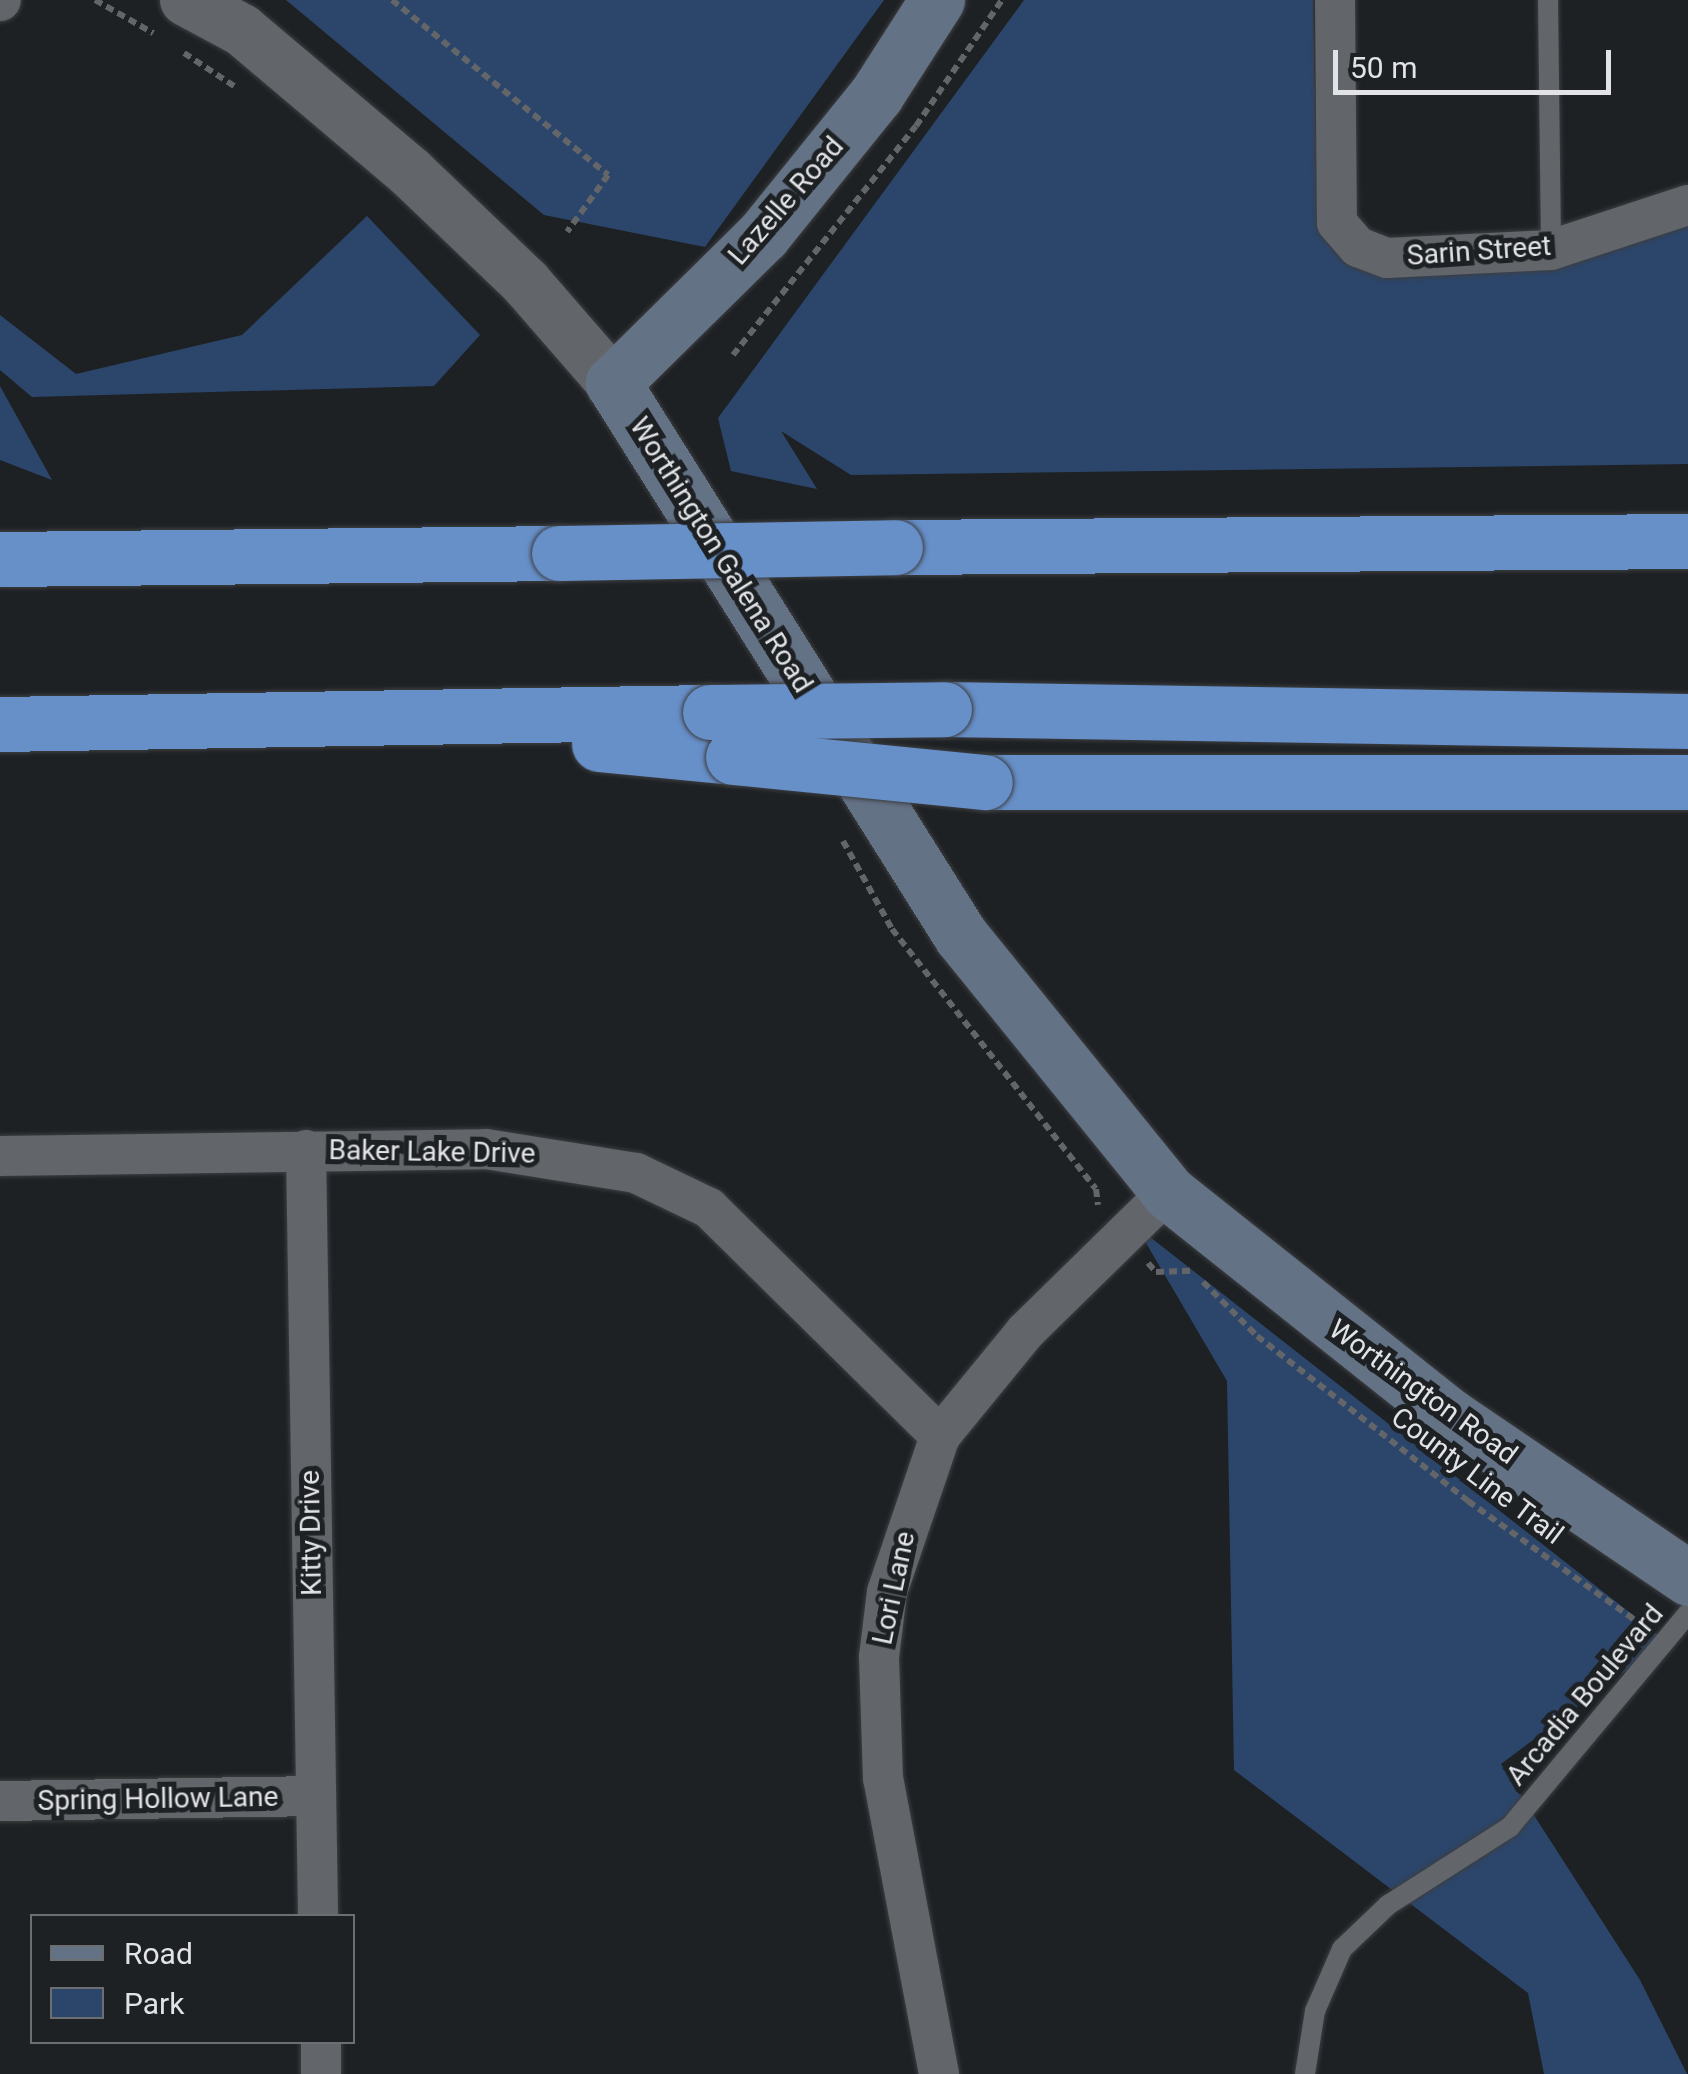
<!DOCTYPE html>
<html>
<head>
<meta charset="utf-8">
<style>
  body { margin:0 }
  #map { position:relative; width:1688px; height:2074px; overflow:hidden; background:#1e2124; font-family:Roboto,sans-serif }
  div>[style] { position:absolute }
  .green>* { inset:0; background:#2c466b }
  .path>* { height:6px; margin-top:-3px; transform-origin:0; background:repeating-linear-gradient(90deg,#636568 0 8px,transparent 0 13px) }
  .roads { filter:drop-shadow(0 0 2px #3c3e41) drop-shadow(0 0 2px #3c3e41) }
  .service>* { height:20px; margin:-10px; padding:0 10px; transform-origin:10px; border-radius:10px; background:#626569 }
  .minor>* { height:40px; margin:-20px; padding:0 20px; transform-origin:20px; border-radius:20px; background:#626569 }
  .tertiary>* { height:52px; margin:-26px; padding:0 26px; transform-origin:26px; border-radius:26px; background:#626569 }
  .secondary>* { height:55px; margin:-27.5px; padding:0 27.5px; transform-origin:27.5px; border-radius:27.5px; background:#647286 }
  .motorway>* { height:55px; margin:-27.5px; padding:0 27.5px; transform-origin:27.5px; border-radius:27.5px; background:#678fc8 }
  .bridges { filter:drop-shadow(0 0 2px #3c3e41) drop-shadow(0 0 2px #3c3e41) }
  .motorway-bridge>* { height:55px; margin:-27.5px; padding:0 27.5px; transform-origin:27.5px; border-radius:27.5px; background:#678fc8 }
  span { translate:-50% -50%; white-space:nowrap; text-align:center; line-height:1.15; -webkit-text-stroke:10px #1e2124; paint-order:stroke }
  .street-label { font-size:28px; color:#e2e3e6 }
  .legend { position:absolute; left:30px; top:1914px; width:325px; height:130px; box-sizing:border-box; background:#1e2124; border:2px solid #6c6f72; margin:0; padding:12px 18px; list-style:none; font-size:30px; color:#e2e3e6 }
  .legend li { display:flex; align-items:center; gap:20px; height:50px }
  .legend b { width:50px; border:2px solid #6c6f72 }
  .scale { position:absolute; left:1333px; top:50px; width:278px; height:45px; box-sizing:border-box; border:5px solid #e2e3e6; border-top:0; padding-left:12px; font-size:30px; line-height:35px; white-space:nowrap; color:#e2e3e6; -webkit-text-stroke:8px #1e2124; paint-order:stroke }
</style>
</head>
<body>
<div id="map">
  <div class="green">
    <div style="clip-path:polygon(286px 0,884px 0,705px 247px,544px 215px)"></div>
    <div style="clip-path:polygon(1024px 0,1313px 0,1317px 189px,1341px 256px,1688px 223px,1688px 464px,851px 475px,781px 431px,817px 489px,731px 471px,718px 418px)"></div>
    <div style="clip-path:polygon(367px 216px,480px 335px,434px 386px,32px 397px,0 370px,0 315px,76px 374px,242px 335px)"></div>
    <div style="clip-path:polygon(0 386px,52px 480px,0 460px)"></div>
    <div style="clip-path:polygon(1136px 1226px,1666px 1641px,1501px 1764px,1640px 1980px,1687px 2074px,1544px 2074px,1528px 1993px,1234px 1770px,1227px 1381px)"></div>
  </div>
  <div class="path">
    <div style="left:95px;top:0;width:67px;rotate:29.6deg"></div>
    <div style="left:392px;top:0;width:278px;rotate:39deg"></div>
    <div style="left:608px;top:175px;width:70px;rotate:125.7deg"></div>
    <div style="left:184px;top:53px;width:64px;rotate:33.4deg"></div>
    <div style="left:733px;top:355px;width:293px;rotate:-51.4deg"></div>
    <div style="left:916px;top:126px;width:153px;rotate:-55.7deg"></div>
    <div style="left:843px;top:841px;width:101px;rotate:60.9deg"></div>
    <div style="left:892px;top:929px;width:330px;rotate:51.9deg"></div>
    <div style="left:1096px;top:1189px;width:16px;rotate:83deg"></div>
    <div style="left:1148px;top:1263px;width:12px;rotate:48deg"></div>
    <div style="left:1156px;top:1272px;width:34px;rotate:-2deg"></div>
    <div style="left:1203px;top:1282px;width:76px;rotate:45deg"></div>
    <div style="left:1257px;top:1336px;width:268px;rotate:38deg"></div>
    <div style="left:1468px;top:1501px;width:214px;rotate:35.5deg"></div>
  </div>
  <div class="roads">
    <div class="service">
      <div style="left:1548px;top:0;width:250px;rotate:89.3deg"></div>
      <div style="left:1305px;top:2074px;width:64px;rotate:-81deg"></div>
      <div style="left:1315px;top:2011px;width:68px;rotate:-66.5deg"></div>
      <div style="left:1342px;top:1949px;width:64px;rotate:-43.7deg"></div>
      <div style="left:1388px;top:1905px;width:145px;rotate:-32.6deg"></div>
      <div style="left:1510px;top:1827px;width:278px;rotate:-50.2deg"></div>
    </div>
    <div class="minor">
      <div style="left:1335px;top:0;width:223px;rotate:89.5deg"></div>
      <div style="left:1337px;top:223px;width:32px;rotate:49deg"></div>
      <div style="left:1358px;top:247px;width:31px;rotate:21deg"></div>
      <div style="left:1387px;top:258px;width:164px;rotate:-2.8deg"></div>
      <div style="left:1551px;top:250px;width:144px;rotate:-18.2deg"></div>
      <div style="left:0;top:1px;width:1px;rotate:-45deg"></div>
      <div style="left:306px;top:1150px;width:766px;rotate:89.1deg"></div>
      <div style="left:0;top:1156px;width:486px;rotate:-0.8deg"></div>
      <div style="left:486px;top:1149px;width:152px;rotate:9.1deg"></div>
      <div style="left:636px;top:1173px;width:81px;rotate:25.6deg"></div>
      <div style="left:709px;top:1208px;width:325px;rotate:44.6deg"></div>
      <div style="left:0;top:1801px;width:315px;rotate:-0.9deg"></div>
      <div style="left:321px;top:2042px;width:32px;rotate:90deg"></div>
      <div style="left:939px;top:2074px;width:301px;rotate:-100.7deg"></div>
      <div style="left:883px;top:1778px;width:121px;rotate:-91.9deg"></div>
      <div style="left:879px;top:1657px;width:65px;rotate:-83deg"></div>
      <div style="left:887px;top:1592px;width:165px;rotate:-71.2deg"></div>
      <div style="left:940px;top:1436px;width:134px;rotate:-50.7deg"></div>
      <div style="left:1025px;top:1332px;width:200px;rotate:-44.4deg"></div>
    </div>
    <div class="tertiary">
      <div style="left:186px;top:0;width:64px;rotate:28.2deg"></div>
      <div style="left:242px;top:30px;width:221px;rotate:40.2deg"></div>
      <div style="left:411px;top:173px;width:159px;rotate:43.7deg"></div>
      <div style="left:526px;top:283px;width:133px;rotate:49deg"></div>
    </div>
    <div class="secondary">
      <div style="left:937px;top:0;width:113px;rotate:122.7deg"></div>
      <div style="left:876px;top:95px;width:180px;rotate:128.9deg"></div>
      <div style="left:763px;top:235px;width:211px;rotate:135.4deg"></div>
      <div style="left:613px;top:383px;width:653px;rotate:57.82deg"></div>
      <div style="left:961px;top:936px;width:329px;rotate:51deg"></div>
      <div style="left:1168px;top:1192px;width:357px;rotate:38.5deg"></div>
      <div style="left:1447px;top:1414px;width:292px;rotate:34.2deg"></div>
    </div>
    <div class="motorway">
      <div style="left:895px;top:547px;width:793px;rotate:-0.43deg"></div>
      <div style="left:0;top:559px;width:559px;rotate:-0.61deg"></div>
      <div style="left:944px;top:709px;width:744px;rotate:0.92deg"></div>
      <div style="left:0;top:724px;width:710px;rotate:-0.97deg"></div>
      <div style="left:599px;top:744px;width:135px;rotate:5.5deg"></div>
      <div style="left:985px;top:782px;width:703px"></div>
    </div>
  </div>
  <div class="bridges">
    <div class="motorway-bridge">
      <div style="left:559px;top:553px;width:336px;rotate:-1deg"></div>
      <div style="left:710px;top:712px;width:234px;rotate:-0.7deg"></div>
      <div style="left:733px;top:757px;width:253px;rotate:5.7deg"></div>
    </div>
  </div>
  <div class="street-label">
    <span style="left:786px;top:201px;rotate:-49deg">Lazelle Road</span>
    <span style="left:1479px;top:251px;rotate:-4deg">Sarin Street</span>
    <span style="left:721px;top:555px;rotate:58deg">Worthington Galena Road</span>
    <span style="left:432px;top:1152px;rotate:1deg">Baker Lake Drive</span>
    <span style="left:1423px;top:1392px;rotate:36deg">Worthington Road</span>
    <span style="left:1477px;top:1476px;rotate:37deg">County Line Trail</span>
    <span style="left:311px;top:1533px;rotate:-91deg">Kitty Drive</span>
    <span style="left:894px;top:1588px;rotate:-78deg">Lori Lane</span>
    <span style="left:1585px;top:1695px;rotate:-50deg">Arcadia Boulevard</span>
    <span style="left:158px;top:1799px;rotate:-1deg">Spring Hollow Lane</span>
  </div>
  <ul class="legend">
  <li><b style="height:12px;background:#647286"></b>Road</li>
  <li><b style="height:28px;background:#2c466b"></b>Park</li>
  </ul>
  <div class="scale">50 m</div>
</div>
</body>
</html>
